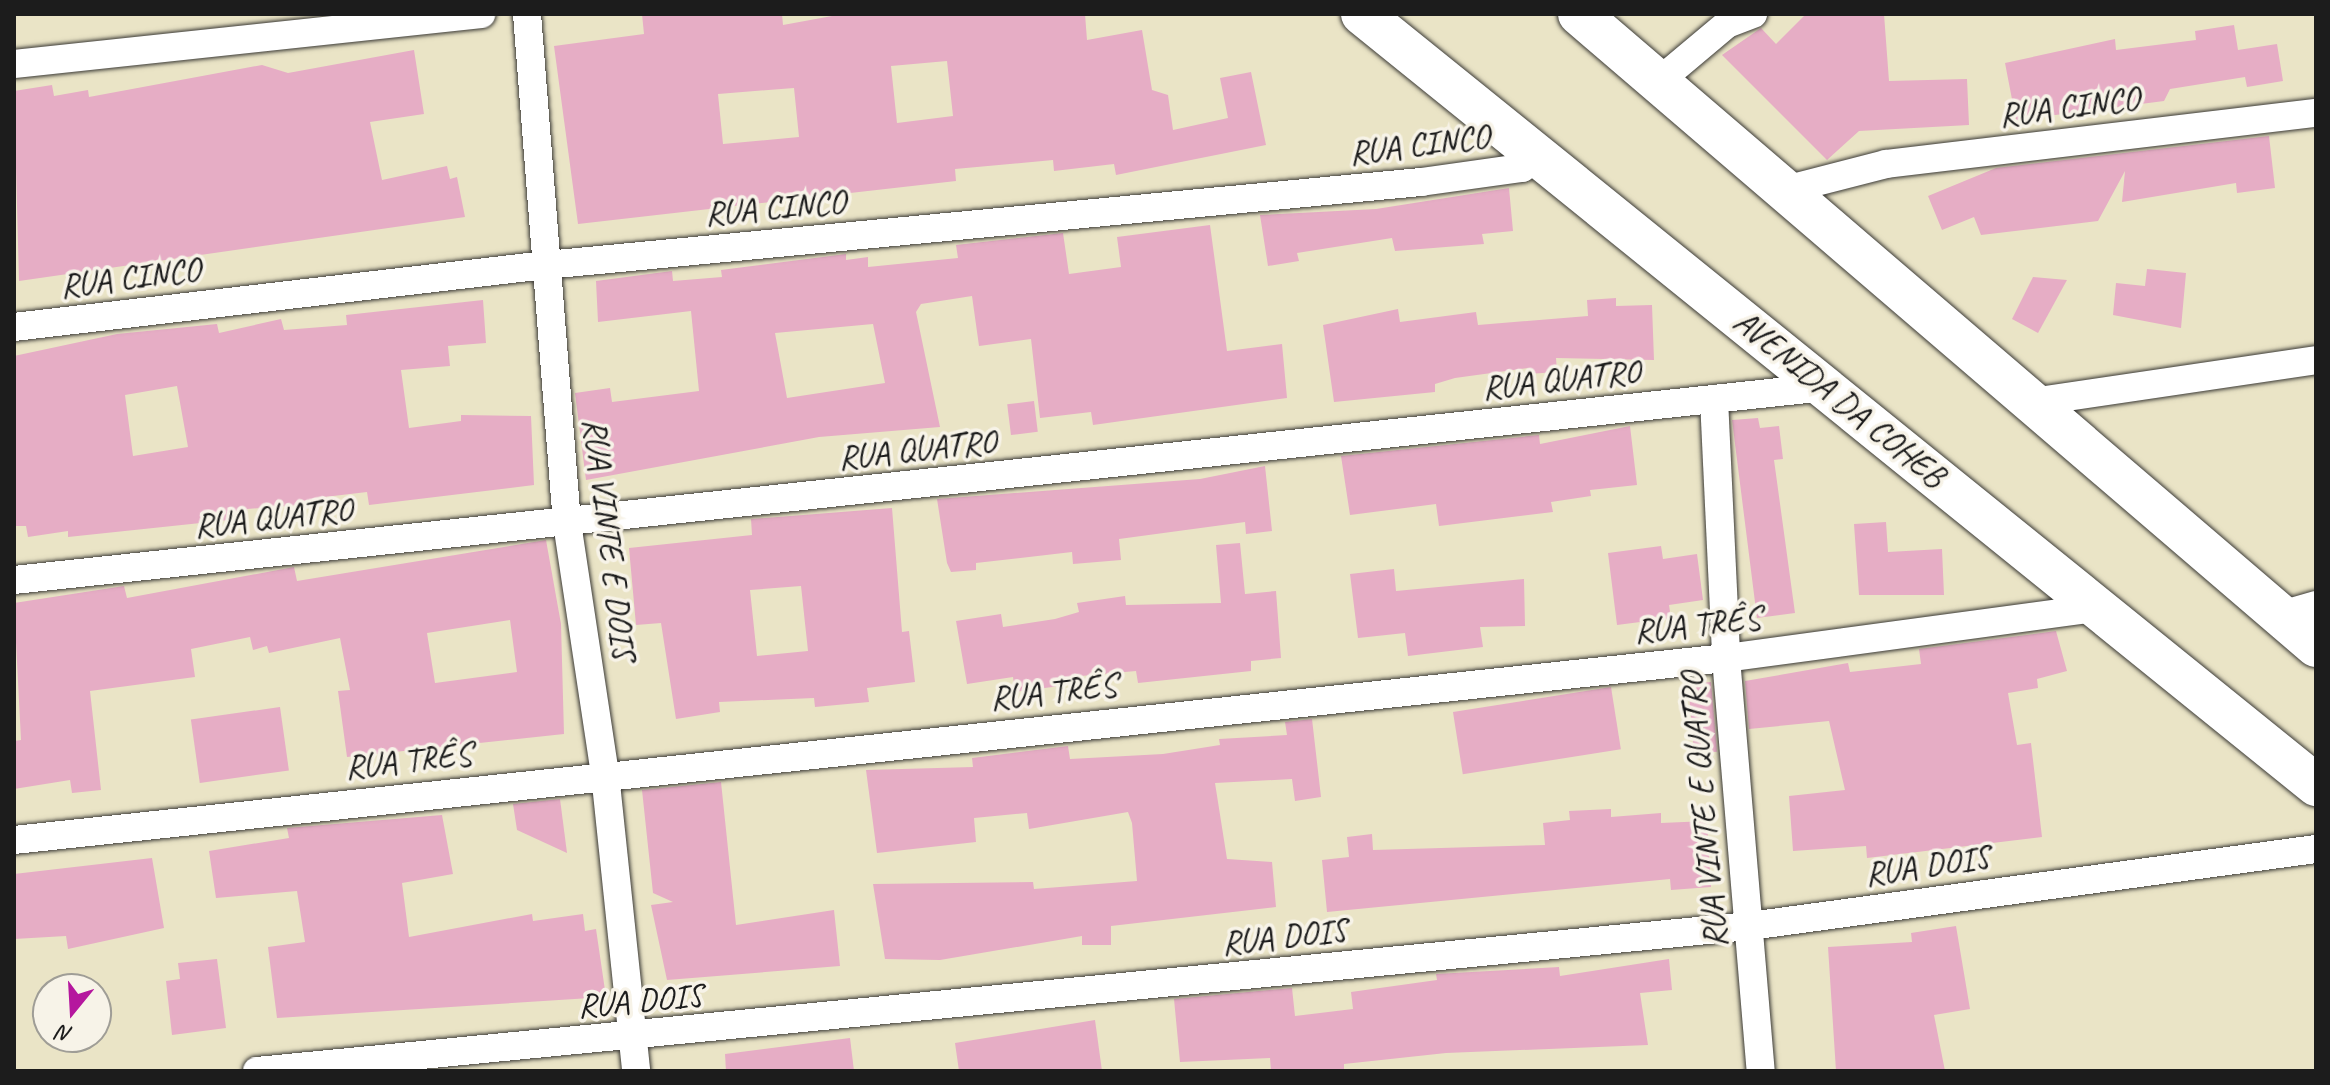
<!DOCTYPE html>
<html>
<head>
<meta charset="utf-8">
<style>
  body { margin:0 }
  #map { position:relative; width:2330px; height:1085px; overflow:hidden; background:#eae4c6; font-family:Caveat,sans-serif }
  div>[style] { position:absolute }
  .building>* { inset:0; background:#e6adc5; transform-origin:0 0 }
  .roads { filter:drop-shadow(0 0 2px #3b3a36) drop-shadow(0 0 2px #3b3a36) }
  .minor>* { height:28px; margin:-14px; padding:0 14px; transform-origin:14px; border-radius:14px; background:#fff }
  .secondary>* { height:42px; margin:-21px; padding:0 21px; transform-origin:21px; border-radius:21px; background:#fff }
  span { translate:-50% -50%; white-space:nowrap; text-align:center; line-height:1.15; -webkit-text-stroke:7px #f7f3e8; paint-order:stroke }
  .street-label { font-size:34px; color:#1c1c1c }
  .frame { position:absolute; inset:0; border:16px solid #1c1c1c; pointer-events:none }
  .north { position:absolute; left:32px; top:973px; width:80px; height:80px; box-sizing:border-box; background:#f7f3e8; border:2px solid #9f9d96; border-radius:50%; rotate:198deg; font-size:22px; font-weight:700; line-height:32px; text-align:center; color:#1c1c1c }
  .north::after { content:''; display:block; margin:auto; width:28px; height:36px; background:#b5179e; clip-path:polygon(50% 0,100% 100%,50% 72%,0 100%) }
</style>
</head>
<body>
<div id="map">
  <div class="building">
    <div style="clip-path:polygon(evenodd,642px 14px,782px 14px,783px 25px,843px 14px,1085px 14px,1087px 40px,1142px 30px,1152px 90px,1168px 95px,1173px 130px,1228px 118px,1220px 78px,1251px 72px,1266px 145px,1116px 175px,1114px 164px,1054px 171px,1053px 160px,955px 169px,956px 181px,578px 224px,554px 46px,644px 34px,642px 14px,947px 61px,953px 116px,897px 123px,891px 66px,947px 61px,642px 14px,794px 88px,799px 137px,723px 144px,718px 94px,794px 88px)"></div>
    <div style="clip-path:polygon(1806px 14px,1884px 14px,1889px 81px,1967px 79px,1969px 125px,1859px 131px,1827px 160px,1722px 55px,1761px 28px,1776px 44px)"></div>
    <div style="clip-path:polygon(2234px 25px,2238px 50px,2277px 44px,2283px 81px,2247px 87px,2245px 77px,2170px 89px,2164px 101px,2016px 120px,2005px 63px,2115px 39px,2116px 50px,2196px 40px,2195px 31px)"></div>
    <div style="clip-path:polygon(414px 50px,424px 114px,370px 122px,382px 180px,447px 166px,450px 179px,457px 177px,465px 217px,19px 281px,14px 91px,52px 85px,54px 96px,88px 90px,89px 97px,262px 65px,288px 73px)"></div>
    <div style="clip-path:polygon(2269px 136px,2275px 188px,2237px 193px,2236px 183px,2122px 202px,2125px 171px,2098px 221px,1981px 235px,1974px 217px,1942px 230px,1928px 196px,1996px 168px)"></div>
    <div style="clip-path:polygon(1509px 188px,1513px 231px,1482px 234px,1484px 244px,1395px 251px,1392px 238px,1297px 253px,1299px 261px,1268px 266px,1260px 215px,1376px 209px)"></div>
    <div style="clip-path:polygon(evenodd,1210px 225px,1227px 351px,1282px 344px,1287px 398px,1093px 425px,1091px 412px,1040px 418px,1031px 339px,979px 346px,972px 296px,921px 304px,916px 312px,940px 427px,819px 437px,586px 480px,575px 393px,610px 388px,612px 402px,699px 391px,691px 311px,598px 322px,596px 281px,672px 271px,673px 281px,722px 277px,721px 270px,846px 254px,846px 260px,868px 257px,868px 267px,958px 258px,956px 245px,1063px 233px,1069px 274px,1121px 267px,1117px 237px,1210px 225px,873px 324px,885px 383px,787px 398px,775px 333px,873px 324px)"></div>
    <div style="clip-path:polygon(2147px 269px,2186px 273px,2181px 328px,2113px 315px,2116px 283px,2145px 286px)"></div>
    <div style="clip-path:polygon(2033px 277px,2067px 280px,2038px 333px,2012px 319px)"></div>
    <div style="clip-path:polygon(1616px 298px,1616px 306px,1652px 305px,1654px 360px,1556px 358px,1557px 372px,1528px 374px,1528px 368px,1455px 378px,1435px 384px,1435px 392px,1334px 402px,1323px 325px,1398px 309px,1400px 322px,1476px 312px,1478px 325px,1588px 316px,1587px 300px)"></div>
    <div style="clip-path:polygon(evenodd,483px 300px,486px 343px,448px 346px,450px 366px,401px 370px,409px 428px,461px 421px,461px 415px,531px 416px,534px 485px,369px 505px,367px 492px,316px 498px,316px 504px,247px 509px,248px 518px,68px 537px,68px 531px,28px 537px,26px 526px,14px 526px,14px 356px,117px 334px,217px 324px,219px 333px,281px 319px,284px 330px,347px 325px,346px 315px,483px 300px,177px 386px,188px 447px,133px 456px,125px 395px,177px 386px)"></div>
    <div style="left:1034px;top:401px;width:31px;height:27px;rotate:83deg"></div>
    <div style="clip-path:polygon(1758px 418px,1760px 428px,1779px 426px,1783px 459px,1774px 460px,1795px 613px,1757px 618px,1732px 420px)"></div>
    <div style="clip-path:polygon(1630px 426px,1637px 485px,1590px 490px,1591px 496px,1551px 502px,1553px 512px,1439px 526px,1436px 504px,1350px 515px,1341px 456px,1539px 435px,1540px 444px)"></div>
    <div style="clip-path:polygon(1265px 466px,1272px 531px,1246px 534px,1245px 522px,1119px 539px,1121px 560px,1073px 564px,1072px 552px,976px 563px,976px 570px,951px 572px,947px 563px,937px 499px,1200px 479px)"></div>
    <div style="clip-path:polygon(evenodd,892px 508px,902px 632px,909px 631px,915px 682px,867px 688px,869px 702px,815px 707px,814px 698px,719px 702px,720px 712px,676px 719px,661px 623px,636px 625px,629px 548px,752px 535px,751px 519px,892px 508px,801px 586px,808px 651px,757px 656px,750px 590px,801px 586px)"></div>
    <div style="clip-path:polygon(1886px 522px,1888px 552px,1942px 549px,1944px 595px,1859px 595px,1854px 524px)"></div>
    <div style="clip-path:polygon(evenodd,546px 540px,561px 624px,564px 734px,347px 757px,338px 691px,350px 690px,340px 638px,269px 653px,267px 646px,253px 650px,250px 637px,191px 649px,195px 677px,90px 691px,101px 790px,72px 793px,70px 780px,14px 789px,14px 741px,21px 740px,14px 603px,124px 586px,127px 598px,294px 567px,297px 581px,546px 540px,510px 620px,517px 672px,435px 683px,427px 633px,510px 620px)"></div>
    <div style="clip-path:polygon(1240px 543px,1245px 594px,1276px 591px,1281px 658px,1251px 661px,1251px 671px,1138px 683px,1136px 671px,1059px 678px,1060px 686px,1015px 692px,1013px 677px,967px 684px,956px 621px,1001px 614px,1003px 627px,1055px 619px,1079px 612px,1077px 603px,1125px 596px,1126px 605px,1221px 603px,1216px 545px)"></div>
    <div style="clip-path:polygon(1661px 546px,1663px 559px,1697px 554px,1703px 600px,1669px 605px,1671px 618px,1617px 625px,1608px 553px)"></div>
    <div style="clip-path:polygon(1394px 569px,1396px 591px,1524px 579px,1525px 626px,1480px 627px,1483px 647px,1408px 656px,1405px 633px,1358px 638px,1350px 574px)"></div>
    <div style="clip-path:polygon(2056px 631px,2067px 671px,2037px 679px,2038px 688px,2008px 693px,2017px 745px,2031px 743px,2042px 837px,1867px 858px,1866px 846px,1793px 851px,1789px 796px,1845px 790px,1829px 721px,1749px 729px,1745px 681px,1848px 663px,1850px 672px,1921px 664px,1919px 649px)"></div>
    <div style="left:1711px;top:682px;width:70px;height:23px;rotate:85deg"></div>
    <div style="left:1611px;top:687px;width:63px;height:160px;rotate:81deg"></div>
    <div style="left:280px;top:707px;width:64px;height:90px;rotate:82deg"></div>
    <div style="clip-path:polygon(1312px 719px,1321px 797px,1295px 801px,1292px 779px,1215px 783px,1227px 859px,1272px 862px,1276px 907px,1111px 926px,1111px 945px,1082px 945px,1082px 936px,940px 960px,885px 959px,873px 884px,1033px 882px,1034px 889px,1137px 881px,1132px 823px,1128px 812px,1029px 829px,1027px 813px,974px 818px,976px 842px,877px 853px,866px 770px,973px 767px,972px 758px,1068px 746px,1070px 759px,1163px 754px,1220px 745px,1219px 739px,1287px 735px,1285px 722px)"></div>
    <div style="clip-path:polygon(721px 782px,736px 925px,834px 910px,840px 966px,667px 980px,651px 905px,673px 902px,653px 893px,642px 790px)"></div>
    <div style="clip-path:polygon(560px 799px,567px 853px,517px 830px,513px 804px)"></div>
    <div style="clip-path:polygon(1611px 809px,1611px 817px,1661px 813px,1661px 823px,1707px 821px,1711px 887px,1671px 890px,1670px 879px,1327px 912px,1322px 860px,1349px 857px,1347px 837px,1372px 834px,1373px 850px,1545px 845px,1543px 823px,1570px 820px,1569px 811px)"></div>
    <div style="clip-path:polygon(442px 815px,453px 874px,402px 883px,409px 937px,532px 914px,533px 921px,583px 914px,585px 931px,596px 929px,606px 997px,277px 1018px,268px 947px,305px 942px,297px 891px,216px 898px,209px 851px,289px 838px,287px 828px)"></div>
    <div style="clip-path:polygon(152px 858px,164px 928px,68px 949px,66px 936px,14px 939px,14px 874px)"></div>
    <div style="clip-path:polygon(1956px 926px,1970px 1009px,1934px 1015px,1945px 1071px,1836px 1071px,1828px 947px,1912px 942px,1911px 933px)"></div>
    <div style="clip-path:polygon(217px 959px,226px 1028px,172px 1035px,166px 981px,180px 979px,178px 963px)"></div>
    <div style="clip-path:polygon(1669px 959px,1672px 990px,1640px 993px,1648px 1045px,1446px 1053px,1344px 1064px,1344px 1071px,1271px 1071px,1270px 1058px,1180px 1062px,1174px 999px,1292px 988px,1295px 1016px,1353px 1009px,1351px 992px,1437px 980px,1436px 974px,1559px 967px,1560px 976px)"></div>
    <div style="clip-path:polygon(1095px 1020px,1102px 1071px,959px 1071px,955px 1043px)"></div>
    <div style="clip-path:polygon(850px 1038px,854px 1071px,726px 1071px,725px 1054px)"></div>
  </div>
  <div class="roads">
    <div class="minor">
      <div style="left:527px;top:14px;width:511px;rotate:85.51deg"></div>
      <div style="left:567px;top:523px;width:254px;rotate:81.4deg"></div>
      <div style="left:605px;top:774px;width:299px;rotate:84deg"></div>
      <div style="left:14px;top:64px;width:470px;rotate:-6.1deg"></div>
      <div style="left:1658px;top:82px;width:90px;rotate:-40deg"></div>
      <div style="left:1727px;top:24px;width:28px;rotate:-21deg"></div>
      <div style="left:1785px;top:190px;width:104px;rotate:-14.4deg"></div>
      <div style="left:1886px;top:164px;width:433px;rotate:-6.8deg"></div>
      <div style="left:14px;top:327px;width:536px;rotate:-6.65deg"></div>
      <div style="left:546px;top:265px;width:879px;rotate:-5.42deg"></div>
      <div style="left:1421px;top:182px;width:102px;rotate:-7.9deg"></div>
      <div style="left:1522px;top:168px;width:20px;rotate:-33deg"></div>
      <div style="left:1714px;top:399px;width:259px;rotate:87.3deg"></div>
      <div style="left:1726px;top:658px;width:414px;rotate:85.2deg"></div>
      <div style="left:2032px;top:402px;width:287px;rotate:-8.4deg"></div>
      <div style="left:14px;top:580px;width:1823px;rotate:-6.08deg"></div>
      <div style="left:2281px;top:615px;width:36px;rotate:-16deg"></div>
      <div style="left:14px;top:840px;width:1722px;rotate:-6.07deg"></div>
      <div style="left:1726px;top:658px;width:375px;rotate:-7.7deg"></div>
      <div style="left:257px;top:1071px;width:1500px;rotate:-5.55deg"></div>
      <div style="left:1750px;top:926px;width:571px;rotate:-7.75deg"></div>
    </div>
    <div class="secondary">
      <div style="left:1362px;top:14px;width:1227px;rotate:38.94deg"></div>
      <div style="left:1579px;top:14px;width:971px;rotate:40.61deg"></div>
    </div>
  </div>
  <div class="street-label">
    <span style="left:2069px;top:106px;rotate:-7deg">RUA CINCO</span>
    <span style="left:1419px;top:144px;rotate:-7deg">RUA CINCO</span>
    <span style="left:775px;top:207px;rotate:-5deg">RUA CINCO</span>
    <span style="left:130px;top:277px;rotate:-7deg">RUA CINCO</span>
    <span style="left:1561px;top:379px;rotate:-6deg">RUA QUATRO</span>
    <span style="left:1840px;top:398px;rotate:39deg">AVENIDA DA COHEB</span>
    <span style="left:917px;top:449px;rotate:-6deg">RUA QUATRO</span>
    <span style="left:273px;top:517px;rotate:-6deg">RUA QUATRO</span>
    <span style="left:610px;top:539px;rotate:83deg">RUA VINTE E DOIS</span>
    <span style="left:1697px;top:624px;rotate:-6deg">RUA TRÊS</span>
    <span style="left:1053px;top:691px;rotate:-6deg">RUA TRÊS</span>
    <span style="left:408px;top:760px;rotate:-6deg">RUA TRÊS</span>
    <span style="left:1703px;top:810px;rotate:-95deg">RUA VINTE E QUATRO</span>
    <span style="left:1927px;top:865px;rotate:-8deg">RUA DOIS</span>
    <span style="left:1284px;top:936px;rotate:-6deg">RUA DOIS</span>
    <span style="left:640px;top:1000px;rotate:-5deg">RUA DOIS</span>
  </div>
  <div class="frame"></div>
  <div class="north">N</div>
</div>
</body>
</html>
